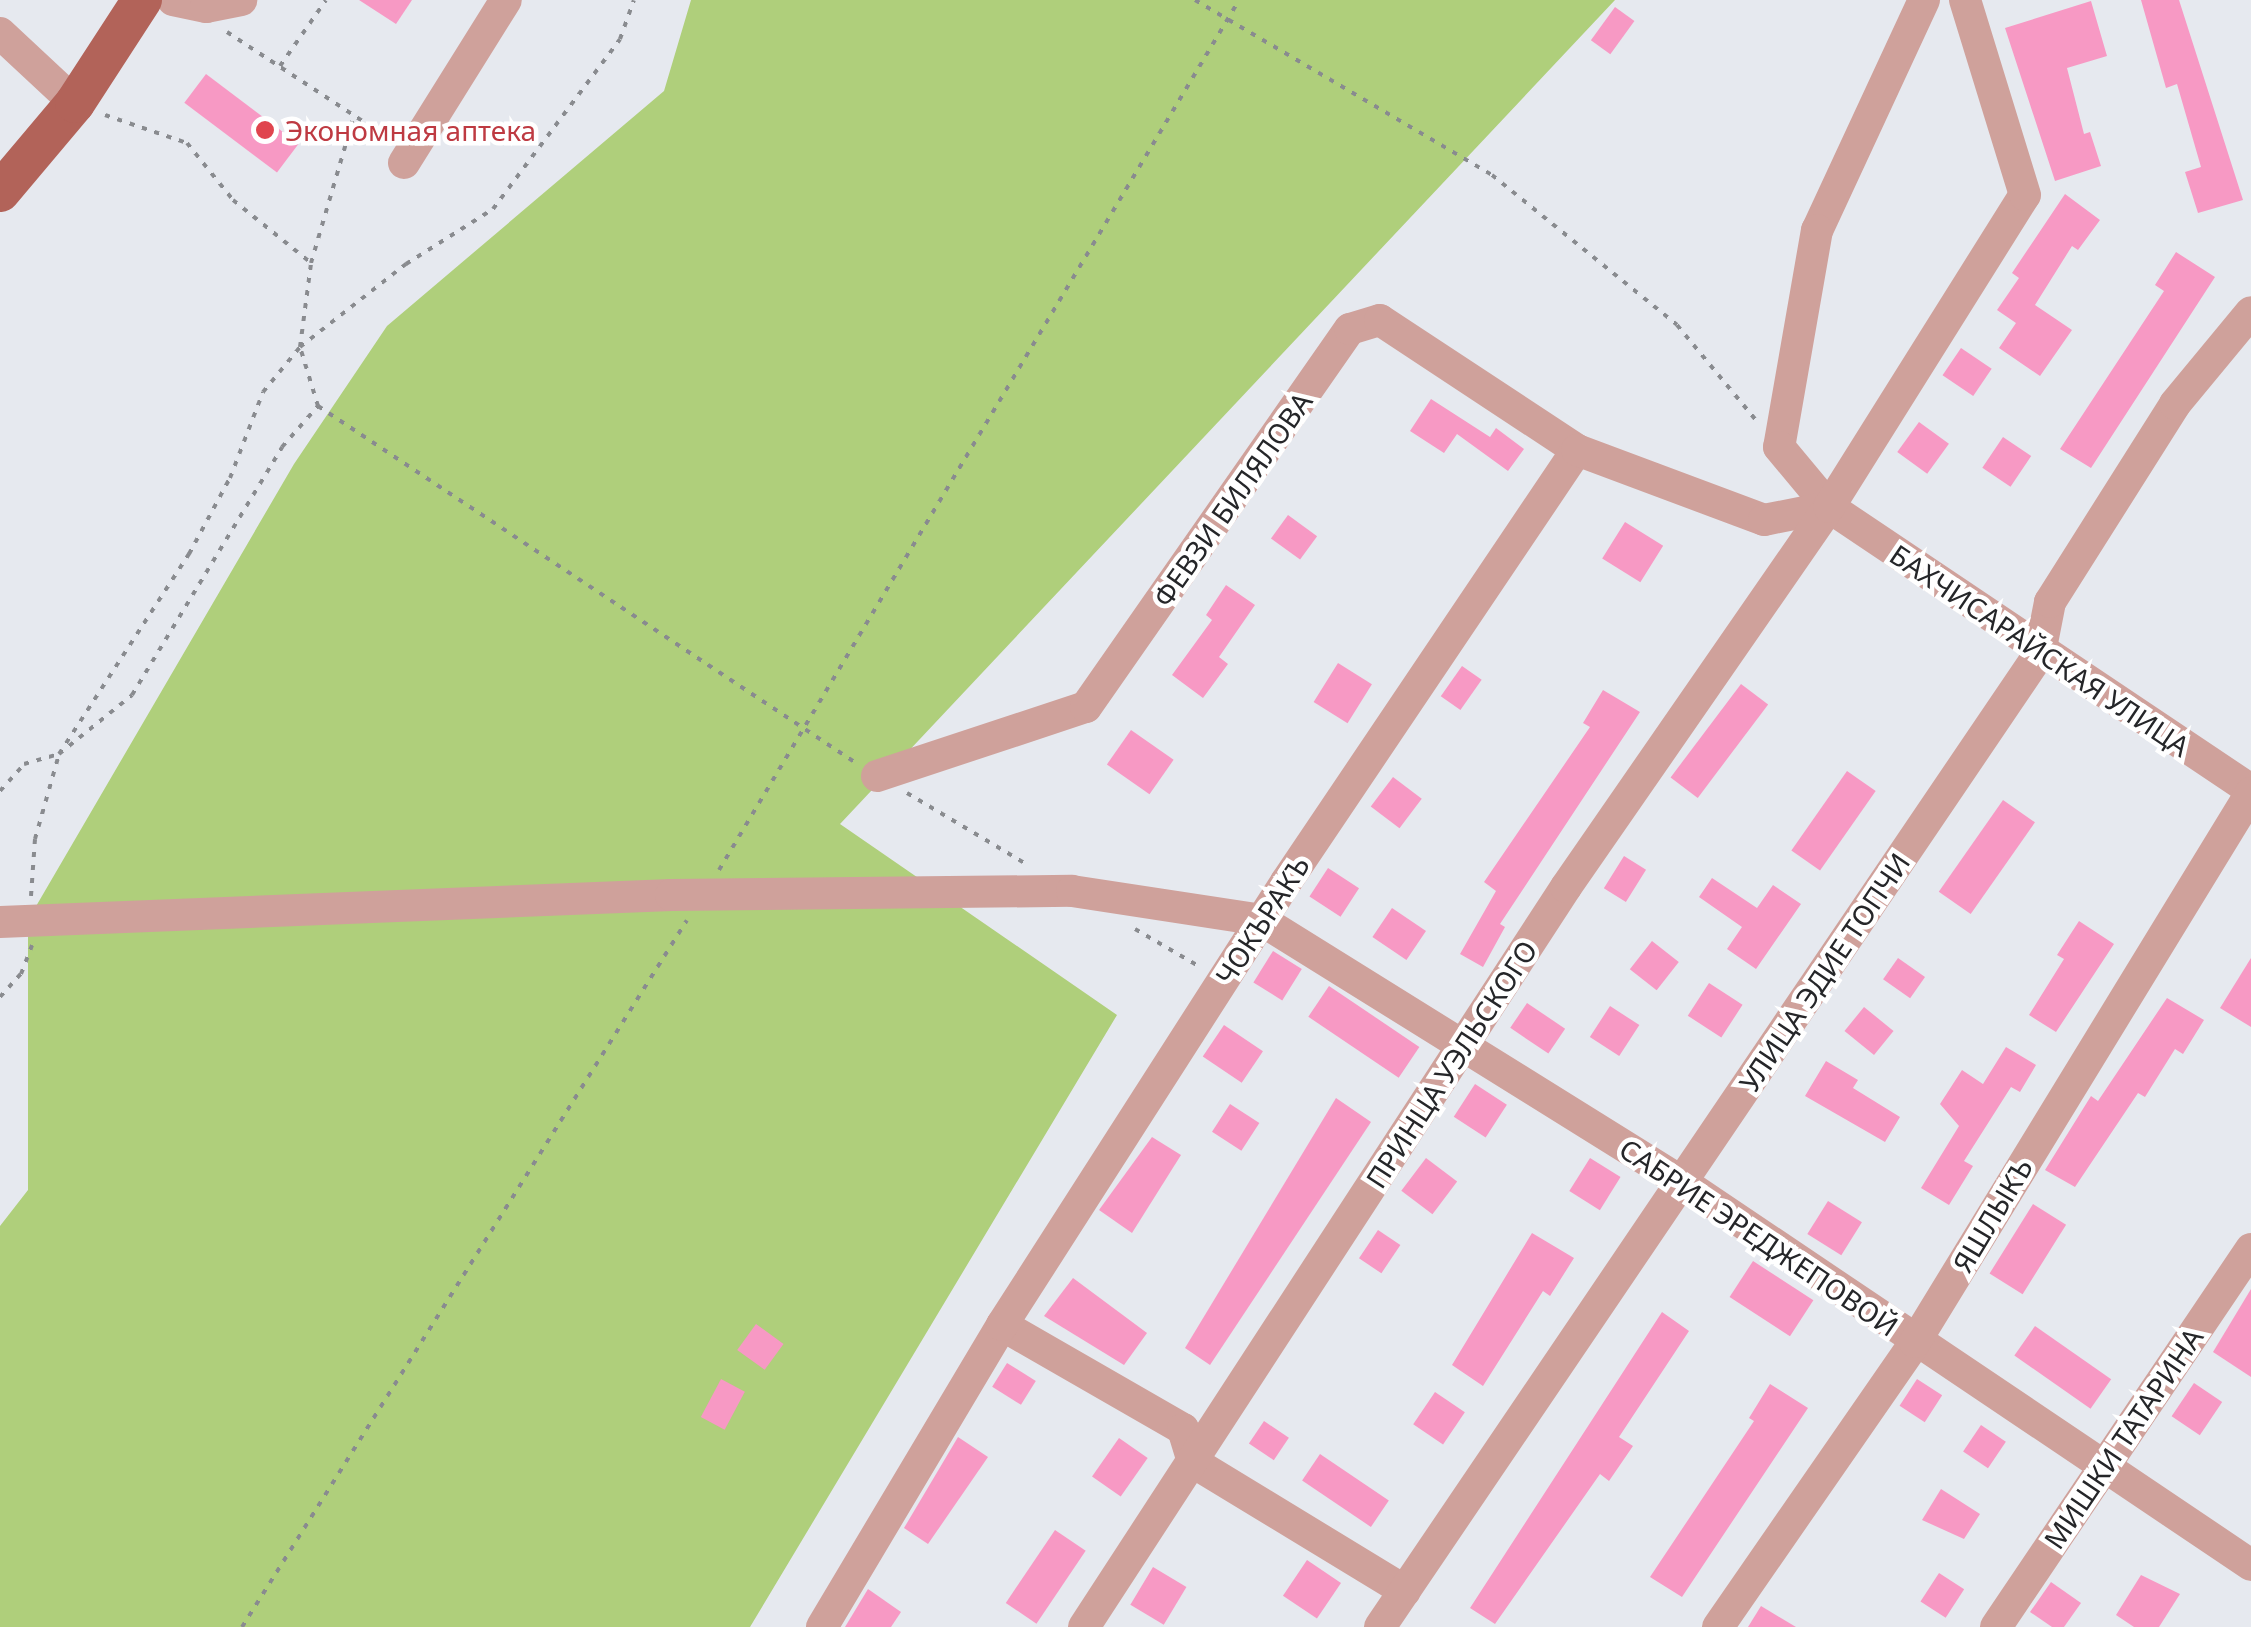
<!DOCTYPE html>
<html>
<head>
<meta charset="utf-8">
<style>
  body { margin:0 }
  #map { position:relative; width:2251px; height:1627px; overflow:hidden; background:#e6e9ef; font-family:"Noto Sans",sans-serif }
  div>[style] { position:absolute }
  .green>* { inset:0; background:#afcf7b }
  .building>* { inset:0; background:#f799c4; transform-origin:0 0 }
  .path>* { height:4px; margin-top:-2px; transform-origin:0; background:repeating-linear-gradient(90deg,#898b8f 0 5px,transparent 0 13px) }
  .minor>* { height:32px; margin:-16px; padding:0 16px; transform-origin:16px; border-radius:16px; background:#cfa19b }
  .major>* { height:40px; margin:-20px; padding:0 20px; transform-origin:20px; border-radius:20px; background:#b26359 }
  .dots>* { width:28px; height:28px; translate:-50% -50%; box-sizing:border-box; border:5px solid #fff; border-radius:50% }
  span { translate:-50% -50%; white-space:nowrap; text-align:center; line-height:1.15; -webkit-text-stroke:9px #fff; paint-order:stroke }
  .health-label { font-size:28px; color:#be3a42 }
  .left { translate:0 -50%; text-align:left }
  .street-label { font-size:28px; color:#252629 }
</style>
</head>
<body>
<div id="map">
  <div class="green">
    <div style="clip-path:polygon(691px 0,1615px 0,840px 824px,1117px 1015px,750px 1627px,0 1627px,0 1226px,28px 1190px,28px 920px,294px 464px,387px 326px,664px 91px)"></div>
  </div>
  <div class="building">
    <div style="clip-path:polygon(359px 0,412px 0,396px 24px)"></div>
    <div style="clip-path:polygon(2141px 0,2179px 0,2243px 200px,2198px 213px,2185px 172px,2201px 167px,2177px 84px,2166px 88px)"></div>
    <div style="clip-path:polygon(2091px 1px,2107px 56px,2067px 68px,2084px 134px,2090px 132px,2101px 166px,2055px 181px,2005px 28px)"></div>
    <div style="left:1615px;top:7px;width:24px;height:41px;rotate:36deg"></div>
    <div style="left:206px;top:74px;width:116px;height:36px;rotate:37deg"></div>
    <div style="clip-path:polygon(2065px 194px,2100px 220px,2078px 250px,2072px 246px,2035px 305px,2072px 330px,2040px 376px,1999px 348px,2016px 323px,1997px 310px,2019px 278px,2012px 273px)"></div>
    <div style="clip-path:polygon(2176px 252px,2215px 277px,2091px 468px,2060px 449px,2164px 291px,2155px 285px)"></div>
    <div style="left:1961px;top:348px;width:37px;height:33px;rotate:34deg"></div>
    <div style="clip-path:polygon(1431px 399px,1490px 437px,1496px 428px,1524px 449px,1508px 471px,1457px 434px,1444px 453px,1410px 431px)"></div>
    <div style="left:1919px;top:422px;width:37px;height:37px;rotate:36deg"></div>
    <div style="left:2003px;top:437px;width:34px;height:37px;rotate:34deg"></div>
    <div style="left:1288px;top:515px;width:36px;height:29px;rotate:36deg"></div>
    <div style="left:1625px;top:522px;width:45px;height:43px;rotate:32deg"></div>
    <div style="clip-path:polygon(1226px 585px,1255px 605px,1219px 657px,1228px 664px,1203px 698px,1172px 675px,1212px 620px,1206px 615px)"></div>
    <div style="left:1338px;top:663px;width:40px;height:46px;rotate:32deg"></div>
    <div style="left:1462px;top:666px;width:24px;height:37px;rotate:35deg"></div>
    <div style="left:1741px;top:684px;width:34px;height:117px;rotate:37deg"></div>
    <div style="clip-path:polygon(1603px 690px,1640px 712px,1500px 924px,1505px 927px,1483px 967px,1460px 954px,1496px 891px,1484px 882px,1590px 727px,1583px 723px)"></div>
    <div style="left:1131px;top:730px;width:52px;height:42px;rotate:35deg"></div>
    <div style="left:1847px;top:771px;width:35px;height:97px;rotate:35deg"></div>
    <div style="left:1393px;top:777px;width:36px;height:37px;rotate:37deg"></div>
    <div style="left:2003px;top:800px;width:39px;height:112px;rotate:35deg"></div>
    <div style="left:1624px;top:856px;width:26px;height:38px;rotate:32deg"></div>
    <div style="left:1328px;top:868px;width:37px;height:34px;rotate:33deg"></div>
    <div style="clip-path:polygon(1712px 878px,1757px 908px,1773px 885px,1801px 904px,1756px 969px,1727px 949px,1742px 927px,1699px 897px)"></div>
    <div style="left:1392px;top:908px;width:41px;height:35px;rotate:34deg"></div>
    <div style="clip-path:polygon(2079px 921px,2114px 944px,2056px 1032px,2029px 1015px,2064px 959px,2057px 955px)"></div>
    <div style="left:1652px;top:941px;width:34px;height:36px;rotate:38deg"></div>
    <div style="left:1273px;top:951px;width:34px;height:37px;rotate:32deg"></div>
    <div style="left:1898px;top:958px;width:33px;height:26px;rotate:35deg"></div>
    <div style="clip-path:polygon(2251px 958px,2251px 1027px,2220px 1008px)"></div>
    <div style="left:1709px;top:983px;width:40px;height:39px;rotate:33deg"></div>
    <div style="left:1329px;top:986px;width:109px;height:37px;rotate:34deg"></div>
    <div style="clip-path:polygon(2167px 998px,2204px 1020px,2183px 1054px,2175px 1049px,2145px 1097px,2138px 1093px,2075px 1187px,2045px 1170px,2091px 1096px,2098px 1101px)"></div>
    <div style="left:1527px;top:1003px;width:46px;height:30px;rotate:34deg"></div>
    <div style="left:1610px;top:1006px;width:35px;height:37px;rotate:33deg"></div>
    <div style="left:1864px;top:1007px;width:38px;height:31px;rotate:39deg"></div>
    <div style="left:1224px;top:1025px;width:47px;height:38px;rotate:34deg"></div>
    <div style="clip-path:polygon(2006px 1047px,2036px 1065px,2020px 1092px,2011px 1087px,1964px 1161px,1973px 1166px,1949px 1205px,1921px 1188px,1959px 1126px,1940px 1104px,1962px 1070px,1983px 1084px)"></div>
    <div style="clip-path:polygon(1826px 1061px,1858px 1080px,1853px 1088px,1900px 1117px,1885px 1142px,1805px 1096px)"></div>
    <div style="left:1475px;top:1084px;width:38px;height:39px;rotate:33deg"></div>
    <div style="clip-path:polygon(1336px 1098px,1371px 1122px,1210px 1365px,1185px 1348px)"></div>
    <div style="left:1230px;top:1104px;width:35px;height:33px;rotate:33deg"></div>
    <div style="clip-path:polygon(1152px 1137px,1181px 1155px,1132px 1233px,1099px 1210px)"></div>
    <div style="left:1426px;top:1158px;width:39px;height:41px;rotate:37deg"></div>
    <div style="left:1590px;top:1158px;width:36px;height:39px;rotate:32deg"></div>
    <div style="left:1828px;top:1201px;width:40px;height:39px;rotate:32deg"></div>
    <div style="left:2033px;top:1204px;width:39px;height:82px;rotate:32deg"></div>
    <div style="left:1378px;top:1230px;width:27px;height:34px;rotate:34deg"></div>
    <div style="clip-path:polygon(1532px 1233px,1574px 1258px,1550px 1296px,1543px 1291px,1483px 1386px,1452px 1365px)"></div>
    <div style="left:1753px;top:1261px;width:72px;height:43px;rotate:33deg"></div>
    <div style="clip-path:polygon(1073px 1278px,1147px 1333px,1124px 1365px,1044px 1316px)"></div>
    <div style="clip-path:polygon(2251px 1289px,2251px 1377px,2213px 1352px)"></div>
    <div style="clip-path:polygon(1662px 1312px,1689px 1331px,1619px 1437px,1633px 1446px,1609px 1481px,1600px 1474px,1495px 1624px,1470px 1608px)"></div>
    <div style="left:756px;top:1324px;width:34px;height:32px;rotate:36deg"></div>
    <div style="left:2035px;top:1326px;width:93px;height:36px;rotate:35deg"></div>
    <div style="left:1007px;top:1363px;width:34px;height:28px;rotate:32deg"></div>
    <div style="left:721px;top:1379px;width:27px;height:43px;rotate:28deg"></div>
    <div style="left:1917px;top:1379px;width:30px;height:32px;rotate:33deg"></div>
    <div style="left:2194px;top:1383px;width:34px;height:40px;rotate:34deg"></div>
    <div style="clip-path:polygon(1770px 1384px,1808px 1408px,1682px 1597px,1650px 1577px,1754px 1421px,1749px 1418px)"></div>
    <div style="left:1435px;top:1392px;width:36px;height:39px;rotate:34deg"></div>
    <div style="left:1264px;top:1421px;width:30px;height:27px;rotate:34deg"></div>
    <div style="left:1981px;top:1425px;width:30px;height:32px;rotate:34deg"></div>
    <div style="clip-path:polygon(958px 1437px,988px 1457px,928px 1544px,904px 1528px)"></div>
    <div style="left:1119px;top:1438px;width:35px;height:47px;rotate:35deg"></div>
    <div style="left:1320px;top:1454px;width:83px;height:32px;rotate:34deg"></div>
    <div style="clip-path:polygon(1941px 1489px,1980px 1514px,1964px 1539px,1922px 1520px)"></div>
    <div style="left:1055px;top:1530px;width:37px;height:88px;rotate:34deg"></div>
    <div style="left:1307px;top:1560px;width:41px;height:43px;rotate:34deg"></div>
    <div style="left:1153px;top:1567px;width:39px;height:44px;rotate:31deg"></div>
    <div style="left:1939px;top:1573px;width:30px;height:34px;rotate:33deg"></div>
    <div style="clip-path:polygon(2141px 1575px,2180px 1594px,2159px 1627px,2134px 1627px,2116px 1615px)"></div>
    <div style="clip-path:polygon(2051px 1582px,2081px 1603px,2064px 1627px,2052px 1627px,2030px 1612px)"></div>
    <div style="clip-path:polygon(868px 1589px,901px 1612px,891px 1627px,845px 1627px)"></div>
    <div style="clip-path:polygon(1761px 1606px,1796px 1627px,1748px 1627px)"></div>
  </div>
  <div class="path">
    <div style="left:1195px;top:0;width:345px;rotate:30.5deg"></div>
    <div style="left:1492px;top:175px;width:238px;rotate:39deg"></div>
    <div style="left:1677px;top:325px;width:122px;rotate:50.3deg"></div>
    <div style="left:227px;top:32px;width:181px;rotate:33.3deg"></div>
    <div style="left:280px;top:66px;width:80px;rotate:-55.1deg"></div>
    <div style="left:105px;top:115px;width:87px;rotate:18.9deg"></div>
    <div style="left:187px;top:143px;width:73px;rotate:51.1deg"></div>
    <div style="left:233px;top:200px;width:100px;rotate:38.9deg"></div>
    <div style="left:318px;top:406px;width:646px;rotate:33.57deg"></div>
    <div style="left:0;top:791px;width:36px;rotate:-48deg"></div>
    <div style="left:24px;top:764px;width:36px;rotate:-16deg"></div>
    <div style="left:59px;top:754px;width:94px;rotate:-38.9deg"></div>
    <div style="left:132px;top:695px;width:290px;rotate:-58.8deg"></div>
    <div style="left:282px;top:447px;width:55px;rotate:-48.7deg"></div>
    <div style="left:318px;top:406px;width:62px;rotate:-107deg"></div>
    <div style="left:300px;top:347px;width:135px;rotate:-38.1deg"></div>
    <div style="left:406px;top:264px;width:103px;rotate:-32.3deg"></div>
    <div style="left:493px;top:209px;width:212px;rotate:-53.2deg"></div>
    <div style="left:620px;top:39px;width:41px;rotate:-70.3deg"></div>
    <div style="left:907px;top:793px;width:141px;rotate:30.8deg"></div>
    <div style="left:719px;top:870px;width:1014px;rotate:-59.13deg"></div>
    <div style="left:31px;top:896px;width:57px;rotate:-86deg"></div>
    <div style="left:35px;top:839px;width:88px;rotate:-74.2deg"></div>
    <div style="left:59px;top:754px;width:239px;rotate:-57deg"></div>
    <div style="left:189px;top:554px;width:86px;rotate:-61.7deg"></div>
    <div style="left:230px;top:478px;width:92px;rotate:-69deg"></div>
    <div style="left:263px;top:392px;width:58px;rotate:-50.6deg"></div>
    <div style="left:300px;top:347px;width:85px;rotate:-82.5deg"></div>
    <div style="left:311px;top:263px;width:153px;rotate:-73.7deg"></div>
    <div style="left:1135px;top:929px;width:75px;rotate:30.3deg"></div>
    <div style="left:0;top:997px;width:31px;rotate:-48deg"></div>
    <div style="left:21px;top:974px;width:31px;rotate:-69deg"></div>
    <div style="left:242px;top:1627px;width:835px;rotate:-57.81deg"></div>
  </div>
  <div class="minor">
    <div style="left:173px;top:0;width:34px;rotate:12deg"></div>
    <div style="left:206px;top:7px;width:36px;rotate:-11deg"></div>
    <div style="left:1924px;top:0;width:254px;rotate:114.9deg"></div>
    <div style="left:1817px;top:230px;width:220px;rotate:99.9deg"></div>
    <div style="left:1779px;top:447px;width:78px;rotate:50.2deg"></div>
    <div style="left:1829px;top:507px;width:508px;rotate:33.85deg"></div>
    <div style="left:0;top:33px;width:103px;rotate:43deg"></div>
    <div style="left:404px;top:163px;width:192px;rotate:-58deg"></div>
    <div style="left:877px;top:776px;width:220px;rotate:-18.3deg"></div>
    <div style="left:1086px;top:707px;width:461px;rotate:-55.1deg"></div>
    <div style="left:1350px;top:329px;width:31px;rotate:-17deg"></div>
    <div style="left:1380px;top:320px;width:236px;rotate:33.4deg"></div>
    <div style="left:0;top:922px;width:672px;rotate:-2.3deg"></div>
    <div style="left:671px;top:895px;width:401px;rotate:-0.6deg"></div>
    <div style="left:1072px;top:891px;width:191px;rotate:8.7deg"></div>
    <div style="left:1261px;top:920px;width:496px;rotate:31.9deg"></div>
    <div style="left:1682px;top:1182px;width:686px;rotate:33.94deg"></div>
    <div style="left:1002px;top:1325px;width:209px;rotate:29.9deg"></div>
    <div style="left:1183px;top:1429px;width:34px;rotate:73deg"></div>
    <div style="left:1193px;top:1462px;width:248px;rotate:31.3deg"></div>
    <div style="left:822px;top:1627px;width:352px;rotate:-59.2deg"></div>
    <div style="left:1002px;top:1325px;width:526px;rotate:-57.34deg"></div>
    <div style="left:1286px;top:882px;width:521px;rotate:-56.04deg"></div>
    <div style="left:1577px;top:450px;width:200px;rotate:20.5deg"></div>
    <div style="left:1764px;top:520px;width:66px;rotate:-11.3deg"></div>
    <div style="left:1084px;top:1627px;width:883px;rotate:-56.92deg"></div>
    <div style="left:1566px;top:887px;width:462px;rotate:-55.3deg"></div>
    <div style="left:1829px;top:507px;width:368px;rotate:-57.9deg"></div>
    <div style="left:2025px;top:195px;width:204px;rotate:-107.1deg"></div>
    <div style="left:1380px;top:1627px;width:1177px;rotate:-55.88deg"></div>
    <div style="left:2040px;top:653px;width:52px;rotate:-78.9deg"></div>
    <div style="left:2050px;top:602px;width:234px;rotate:-57.7deg"></div>
    <div style="left:2175px;top:404px;width:119px;rotate:-50.4deg"></div>
    <div style="left:1718px;top:1627px;width:346px;rotate:-55.3deg"></div>
    <div style="left:1915px;top:1342px;width:644px;rotate:-58.53deg"></div>
    <div style="left:1996px;top:1627px;width:456px;rotate:-56deg"></div>
  </div>
  <div class="major">
    <div style="left:0;top:192px;width:116px;rotate:-49.9deg"></div>
    <div style="left:75px;top:103px;width:123px;rotate:-57deg"></div>
  </div>
  <div class="dots">
    <div style="left:265px;top:130px;background:#e0444e"></div>
  </div>
  <div class="health-label">
    <span class="left" style="left:285px;top:130px">Экономная аптека</span>
  </div>
  <div class="street-label">
    <span style="left:1232px;top:499px;rotate:-55deg">ФЕВЗИ БИЛЯЛОВА</span>
    <span style="left:2040px;top:650px;rotate:34deg">БАХЧИСАРАЙСКАЯ УЛИЦА</span>
    <span style="left:1262px;top:920px;rotate:-57deg">ЧОКЪРАКЪ</span>
    <span style="left:1824px;top:972px;rotate:-56deg">УЛИЦА ЭДИЕ ТОПЧИ</span>
    <span style="left:1451px;top:1064px;rotate:-57deg">ПРИНЦА УЭЛЬСКОГО</span>
    <span style="left:1992px;top:1215px;rotate:-59deg">ЯШЛЫКЪ</span>
    <span style="left:1759px;top:1237px;rotate:34deg">САБРИЕ ЭРЕДЖЕПОВОЙ</span>
    <span style="left:2123px;top:1438px;rotate:-56deg">МИШКИ ТАТАРИНА</span>
  </div>
</div>
</body>
</html>
